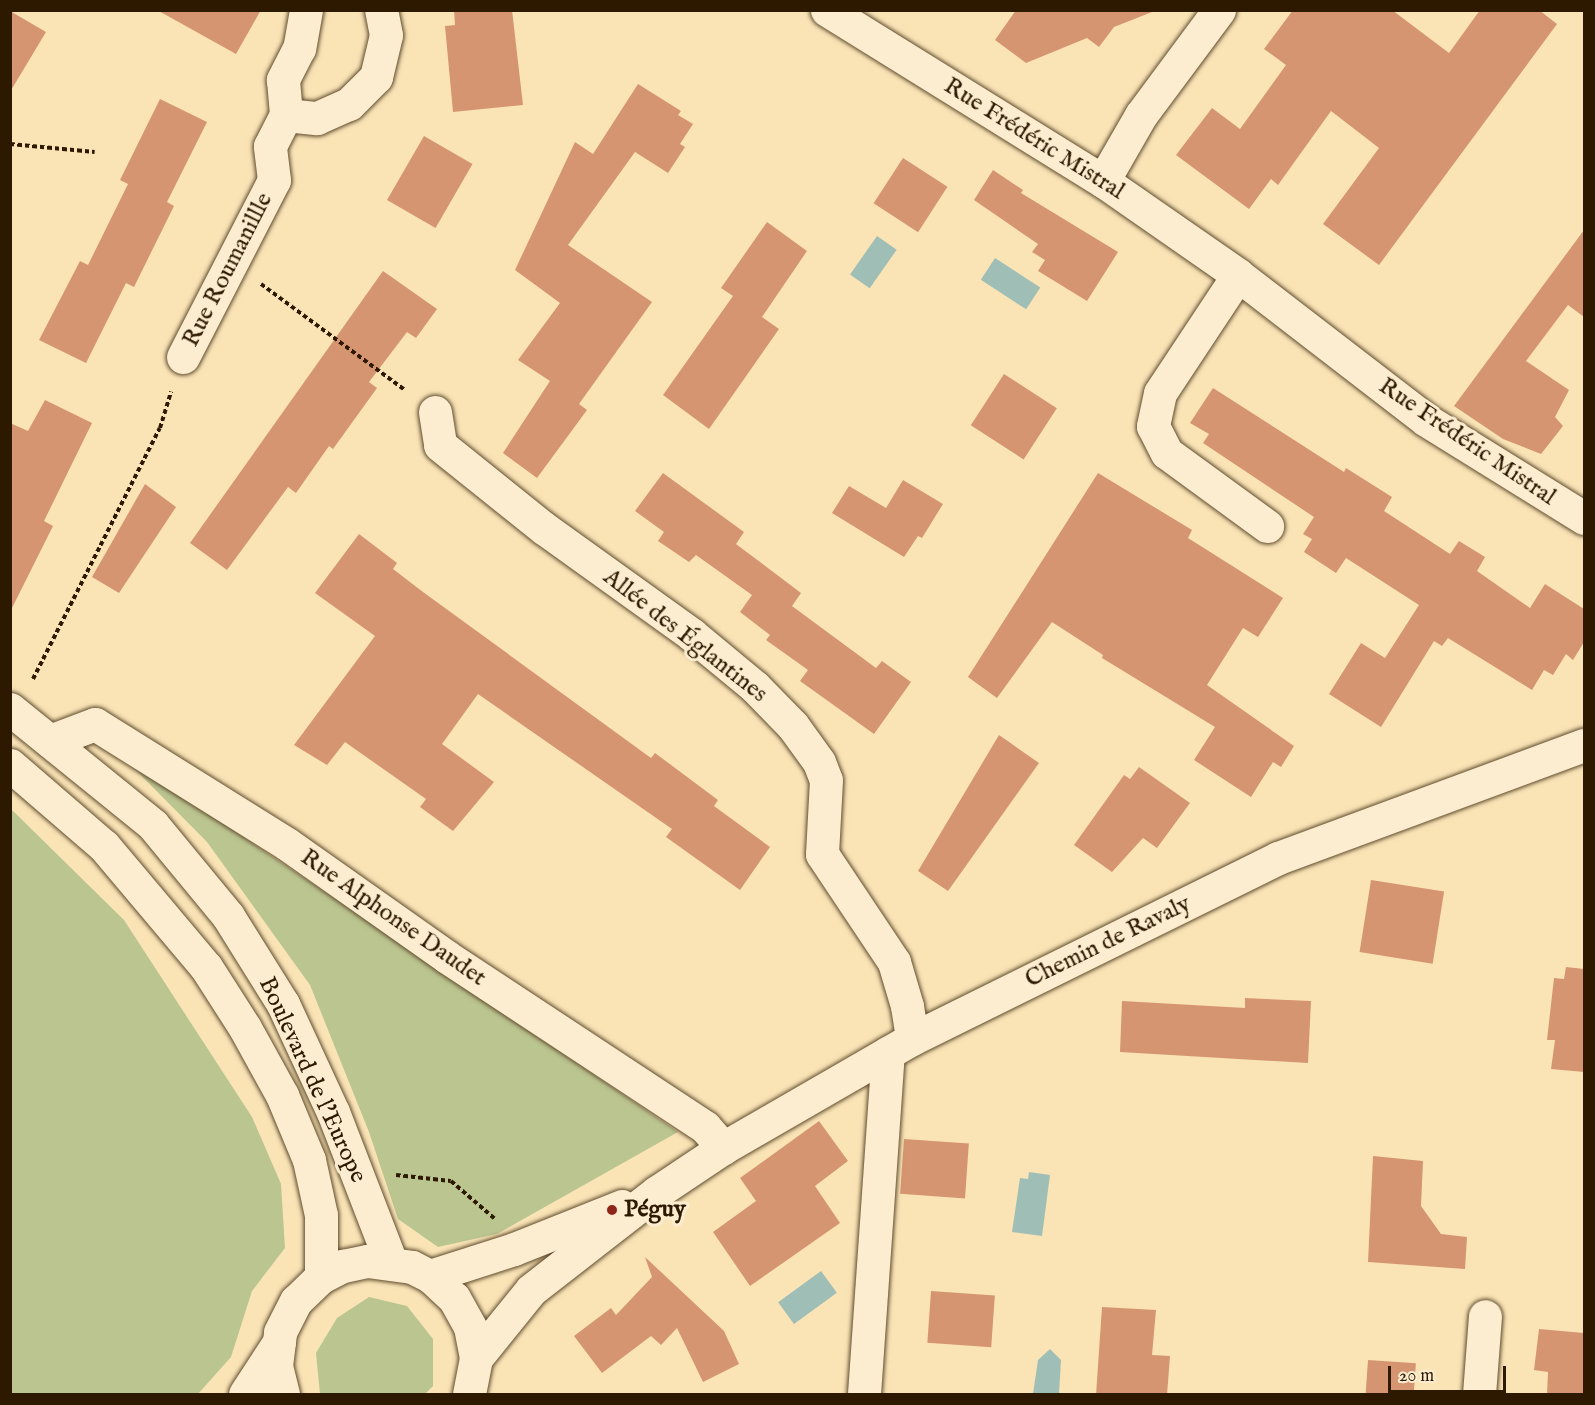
<!DOCTYPE html>
<html>
<head>
<meta charset="utf-8">
<style>
  body { margin:0 }
  #map { position:relative; width:1595px; height:1405px; overflow:hidden; background:#fae4b6; font-family:"IM FELL English",serif }
  div>[style] { position:absolute }
  .green>* { inset:0; background:#bbc590 }
  .water>* { inset:0; background:#9fbeb5; transform-origin:0 0 }
  .building>* { inset:0; background:#d69571; transform-origin:0 0 }
  .path>* { height:4px; margin-top:-2px; transform-origin:0; background:repeating-linear-gradient(90deg,#2d1900 0 4.5px,transparent 0 7.5px) }
  .roads { filter:drop-shadow(0 0 2px #604c2e) drop-shadow(0 0 2px #604c2e) }
  .minor>* { height:33px; margin:-16.5px; padding:0 16.5px; transform-origin:16.5px; border-radius:16.5px; background:#fcedd0 }
  .tertiary>* { height:33px; margin:-16.5px; padding:0 16.5px; transform-origin:16.5px; border-radius:16.5px; background:#fcedd0 }
  .secondary>* { height:33px; margin:-16.5px; padding:0 16.5px; transform-origin:16.5px; border-radius:16.5px; background:#fcedd0 }
  .dots>* { width:16px; height:16px; translate:-50% -50%; box-sizing:border-box; border:3px solid #fcedd0; border-radius:50% }
  span { translate:-50% -50%; white-space:nowrap; text-align:center; line-height:1.15; -webkit-text-stroke:6px #fcedd0; paint-order:stroke }
  .street-label { font-size:24px; color:#2d1900 }
  .poi-label { font-size:24px; color:#2d1900; font-weight:700 }
  .left { translate:0 -50%; text-align:left }
  .frame { position:absolute; inset:0; border:12px solid #2d1900; pointer-events:none }
  .scale { position:absolute; left:1388px; top:1366px; width:118px; height:27px; box-sizing:border-box; border:3px solid #2d1900; border-top:0; padding-left:8px; font-size:18px; line-height:21px; white-space:nowrap; color:#2d1900; -webkit-text-stroke:4px #fcedd0; paint-order:stroke }
</style>
</head>
<body>
<div id="map">
  <div class="green">
    <div style="clip-path:polygon(121px 755px,388px 934px,678px 1132px,497px 1234px,438px 1247px,398px 1219px,369px 1132px,310px 985px,207px 842px)"></div>
    <div style="clip-path:polygon(11px 809px,124px 920px,252px 1117px,281px 1184px,285px 1248px,252px 1291px,231px 1357px,198px 1394px,11px 1394px)"></div>
    <div style="clip-path:polygon(369px 1297px,407px 1306px,433px 1339px,433px 1386px,425px 1394px,320px 1394px,316px 1353px,337px 1318px)"></div>
  </div>
  <div class="water">
    <div style="left:877px;top:236px;width:24px;height:47px;rotate:35deg"></div>
    <div style="left:995px;top:258px;width:54px;height:26px;rotate:33deg"></div>
    <div style="clip-path:polygon(1029px 1172px,1050px 1175px,1042px 1236px,1012px 1232px,1020px 1178px,1028px 1179px)"></div>
    <div style="left:821px;top:1271px;width:27px;height:53px;rotate:54deg"></div>
    <div style="clip-path:polygon(1050px 1349px,1061px 1360px,1059px 1394px,1033px 1394px,1038px 1360px)"></div>
  </div>
  <div class="building">
    <div style="clip-path:polygon(157px 10px,261px 10px,236px 54px)"></div>
    <div style="clip-path:polygon(454px 10px,512px 10px,523px 105px,453px 112px,445px 26px,455px 25px)"></div>
    <div style="clip-path:polygon(1016px 10px,1152px 10px,1152px 12px,1114px 27px,1099px 47px,1087px 38px,1026px 63px,995px 40px)"></div>
    <div style="clip-path:polygon(1293px 10px,1392px 10px,1449px 53px,1480px 10px,1539px 10px,1557px 24px,1379px 265px,1323px 224px,1379px 148px,1331px 111px,1278px 185px,1271px 179px,1249px 209px,1176px 155px,1212px 108px,1240px 129px,1286px 65px,1264px 49px)"></div>
    <div style="clip-path:polygon(10px 11px,46px 32px,10px 92px)"></div>
    <div style="clip-path:polygon(638px 84px,681px 111px,678px 115px,693px 124px,680px 144px,685px 147px,668px 173px,635px 152px,568px 245px,652px 302px,579px 404px,587px 410px,537px 478px,503px 453px,550px 381px,518px 360px,560px 303px,515px 270px,575px 142px,593px 154px)"></div>
    <div style="clip-path:polygon(160px 99px,207px 122px,167px 202px,174px 206px,134px 287px,126px 283px,86px 363px,39px 340px,80px 261px,88px 265px,128px 184px,120px 180px)"></div>
    <div style="left:424px;top:136px;width:56px;height:74px;rotate:30deg"></div>
    <div style="left:903px;top:158px;width:53px;height:54px;rotate:33deg"></div>
    <div style="clip-path:polygon(993px 170px,1023px 190px,1021px 193px,1118px 252px,1087px 301px,1038px 271px,1045px 260px,1032px 252px,1038px 244px,974px 200px)"></div>
    <div style="clip-path:polygon(767px 222px,807px 251px,762px 317px,779px 329px,709px 429px,663px 395px,733px 296px,721px 288px)"></div>
    <div style="clip-path:polygon(1584px 230px,1584px 317px,1568px 305px,1526px 361px,1569px 390px,1555px 417px,1563px 426px,1541px 454px,1503px 439px,1454px 406px)"></div>
    <div style="clip-path:polygon(383px 271px,437px 309px,416px 338px,407px 332px,369px 382px,377px 388px,333px 449px,329px 446px,296px 493px,288px 487px,227px 570px,190px 543px)"></div>
    <div style="left:1004px;top:374px;width:63px;height:61px;rotate:33deg"></div>
    <div style="clip-path:polygon(1213px 388px,1344px 472px,1346px 468px,1392px 497px,1384px 511px,1450px 554px,1459px 541px,1485px 557px,1477px 571px,1530px 608px,1545px 584px,1584px 609px,1584px 642px,1573px 660px,1566px 654px,1553px 675px,1544px 670px,1532px 690px,1448px 638px,1442px 646px,1434px 641px,1381px 727px,1329px 694px,1361px 643px,1385px 658px,1419px 605px,1346px 558px,1336px 573px,1304px 552px,1312px 539px,1303px 534px,1314px 517px,1203px 443px,1209px 434px,1190px 423px)"></div>
    <div style="clip-path:polygon(45px 400px,92px 423px,44px 521px,53px 526px,10px 612px,10px 423px,28px 431px)"></div>
    <div style="clip-path:polygon(663px 473px,744px 532px,736px 544px,801px 593px,792px 606px,876px 668px,882px 661px,911px 682px,874px 734px,800px 681px,808px 670px,766px 640px,770px 635px,740px 612px,752px 595px,696px 555px,689px 562px,658px 541px,664px 532px,635px 511px)"></div>
    <div style="clip-path:polygon(1098px 473px,1192px 530px,1188px 538px,1283px 598px,1258px 637px,1243px 628px,1207px 685px,1294px 746px,1281px 767px,1273px 762px,1251px 797px,1194px 760px,1215px 727px,1102px 658px,1103px 655px,1052px 622px,997px 698px,968px 677px)"></div>
    <div style="clip-path:polygon(903px 480px,943px 504px,922px 538px,918px 536px,904px 557px,832px 513px,849px 486px,886px 508px)"></div>
    <div style="clip-path:polygon(145px 484px,176px 507px,119px 593px,92px 577px)"></div>
    <div style="clip-path:polygon(359px 534px,397px 563px,393px 569px,423px 592px,651px 758px,655px 753px,718px 800px,714px 806px,770px 847px,740px 890px,666px 837px,672px 829px,478px 694px,442px 744px,494px 782px,453px 831px,420px 807px,426px 799px,345px 742px,327px 765px,294px 745px,375px 636px,315px 593px)"></div>
    <div style="clip-path:polygon(999px 735px,1039px 763px,948px 891px,918px 871px)"></div>
    <div style="clip-path:polygon(1139px 767px,1190px 803px,1157px 848px,1143px 838px,1112px 872px,1074px 845px,1124px 775px,1130px 779px)"></div>
    <div style="left:1371px;top:880px;width:74px;height:73px;rotate:9deg"></div>
    <div style="clip-path:polygon(1566px 967px,1584px 969px,1584px 1072px,1551px 1069px,1555px 1040px,1547px 1040px,1554px 978px,1564px 979px)"></div>
    <div style="clip-path:polygon(1245px 998px,1311px 1001px,1308px 1063px,1120px 1052px,1122px 1001px,1245px 1008px)"></div>
    <div style="clip-path:polygon(819px 1121px,848px 1161px,815px 1186px,840px 1223px,750px 1286px,713px 1232px,756px 1201px,740px 1178px)"></div>
    <div style="left:904px;top:1139px;width:65px;height:55px;rotate:4deg"></div>
    <div style="clip-path:polygon(1373px 1156px,1423px 1161px,1421px 1206px,1441px 1234px,1467px 1237px,1465px 1269px,1368px 1262px)"></div>
    <div style="clip-path:polygon(645px 1257px,724px 1331px,739px 1364px,703px 1382px,677px 1328px,661px 1345px,651px 1336px,602px 1373px,574px 1336px,611px 1308px,616px 1315px,652px 1277px)"></div>
    <div style="left:931px;top:1291px;width:64px;height:52px;rotate:4deg"></div>
    <div style="clip-path:polygon(1102px 1307px,1156px 1310px,1152px 1355px,1170px 1356px,1167px 1395px,1096px 1395px)"></div>
    <div style="clip-path:polygon(1539px 1329px,1584px 1333px,1584px 1395px,1547px 1395px,1548px 1372px,1534px 1370px)"></div>
    <div style="left:1368px;top:1360px;width:48px;height:35px;rotate:4deg"></div>
  </div>
  <div class="path">
    <div style="left:10px;top:144px;width:85px;rotate:5.4deg"></div>
    <div style="left:261px;top:284px;width:179px;rotate:36.4deg"></div>
    <div style="left:33px;top:679px;width:281px;rotate:-63.2deg"></div>
    <div style="left:160px;top:428px;width:38px;rotate:-73deg"></div>
    <div style="left:396px;top:1175px;width:55px;rotate:6.2deg"></div>
    <div style="left:451px;top:1181px;width:57px;rotate:40.7deg"></div>
  </div>
  <div class="roads">
    <div class="minor">
      <div style="left:306px;top:10px;width:39px;rotate:100deg"></div>
      <div style="left:299px;top:48px;width:36px;rotate:117deg"></div>
      <div style="left:283px;top:80px;width:35px;rotate:85deg"></div>
      <div style="left:286px;top:115px;width:31px;rotate:6deg"></div>
      <div style="left:317px;top:118px;width:35px;rotate:-24deg"></div>
      <div style="left:349px;top:104px;width:38px;rotate:-45deg"></div>
      <div style="left:376px;top:77px;width:43px;rotate:-76.6deg"></div>
      <div style="left:386px;top:35px;width:25px;rotate:-101deg"></div>
      <div style="left:827px;top:10px;width:325px;rotate:31.8deg"></div>
      <div style="left:1103px;top:181px;width:165px;rotate:34.8deg"></div>
      <div style="left:1238px;top:275px;width:237px;rotate:37.6deg"></div>
      <div style="left:1426px;top:420px;width:186px;rotate:31.8deg"></div>
      <div style="left:1103px;top:181px;width:76px;rotate:-60.1deg"></div>
      <div style="left:1141px;top:115px;width:131px;rotate:-53.4deg"></div>
      <div style="left:1238px;top:275px;width:141px;rotate:123.5deg"></div>
      <div style="left:1160px;top:393px;width:34px;rotate:102deg"></div>
      <div style="left:1153px;top:426px;width:30px;rotate:63deg"></div>
      <div style="left:1167px;top:453px;width:124px;rotate:36.1deg"></div>
      <div style="left:183px;top:357px;width:199px;rotate:-62.8deg"></div>
      <div style="left:274px;top:180px;width:34px;rotate:-97deg"></div>
      <div style="left:270px;top:146px;width:35px;rotate:-63deg"></div>
      <div style="left:435px;top:412px;width:33px;rotate:81deg"></div>
      <div style="left:440px;top:445px;width:134px;rotate:38.7deg"></div>
      <div style="left:545px;top:529px;width:180px;rotate:35.7deg"></div>
      <div style="left:691px;top:634px;width:83px;rotate:39.6deg"></div>
      <div style="left:755px;top:687px;width:54px;rotate:45.7deg"></div>
      <div style="left:793px;top:726px;width:44px;rotate:54.2deg"></div>
      <div style="left:819px;top:762px;width:19px;rotate:69deg"></div>
      <div style="left:826px;top:780px;width:74px;rotate:93.1deg"></div>
      <div style="left:822px;top:854px;width:130px;rotate:56.3deg"></div>
      <div style="left:894px;top:962px;width:46px;rotate:73.5deg"></div>
      <div style="left:907px;top:1006px;width:33px;rotate:81deg"></div>
      <div style="left:50px;top:741px;width:48px;rotate:-20.7deg"></div>
      <div style="left:95px;top:724px;width:226px;rotate:32deg"></div>
      <div style="left:287px;top:844px;width:196px;rotate:35.2deg"></div>
      <div style="left:447px;top:957px;width:309px;rotate:33.4deg"></div>
      <div style="left:705px;top:1127px;width:28px;rotate:49deg"></div>
      <div style="left:245px;top:1394px;width:62px;rotate:-56.8deg"></div>
      <div style="left:864px;top:1394px;width:342px;rotate:-86deg"></div>
      <div style="left:1479px;top:1394px;width:78px;rotate:-85.6deg"></div>
    </div>
    <div class="tertiary">
      <div style="left:430px;top:1276px;width:88px;rotate:-17.8deg"></div>
      <div style="left:514px;top:1249px;width:116px;rotate:-21.7deg"></div>
      <div style="left:476px;top:1358px;width:87px;rotate:-51deg"></div>
      <div style="left:531px;top:1290px;width:160px;rotate:-37.9deg"></div>
      <div style="left:657px;top:1192px;width:79px;rotate:-33.7deg"></div>
      <div style="left:723px;top:1148px;width:218px;rotate:-30deg"></div>
      <div style="left:912px;top:1039px;width:408px;rotate:-26.3deg"></div>
      <div style="left:1278px;top:858px;width:326px;rotate:-20.3deg"></div>
    </div>
    <div class="secondary">
      <div style="left:10px;top:709px;width:184px;rotate:39deg"></div>
      <div style="left:153px;top:825px;width:118px;rotate:50.5deg"></div>
      <div style="left:228px;top:916px;width:104px;rotate:58deg"></div>
      <div style="left:283px;top:1004px;width:119px;rotate:65.2deg"></div>
      <div style="left:333px;top:1112px;width:161px;rotate:68.9deg"></div>
      <div style="left:10px;top:765px;width:124px;rotate:40.8deg"></div>
      <div style="left:104px;top:846px;width:158px;rotate:49.9deg"></div>
      <div style="left:206px;top:967px;width:72px;rotate:57.4deg"></div>
      <div style="left:245px;top:1028px;width:77px;rotate:61.1deg"></div>
      <div style="left:282px;top:1095px;width:70px;rotate:67.4deg"></div>
      <div style="left:309px;top:1160px;width:56px;rotate:77.7deg"></div>
      <div style="left:321px;top:1215px;width:62px;rotate:90deg"></div>
      <div style="left:283px;top:1394px;width:29px;rotate:-104deg"></div>
      <div style="left:276px;top:1366px;width:34px;rotate:-83deg"></div>
      <div style="left:280px;top:1332px;width:35px;rotate:-63deg"></div>
      <div style="left:296px;top:1301px;width:35px;rotate:-44deg"></div>
      <div style="left:321px;top:1277px;width:25px;rotate:-27deg"></div>
      <div style="left:343px;top:1266px;width:25px;rotate:-12deg"></div>
      <div style="left:367px;top:1261px;width:45px;rotate:7.6deg"></div>
      <div style="left:412px;top:1267px;width:20px;rotate:27deg"></div>
      <div style="left:430px;top:1276px;width:33px;rotate:43deg"></div>
      <div style="left:454px;top:1298px;width:33px;rotate:61deg"></div>
      <div style="left:470px;top:1327px;width:32px;rotate:79deg"></div>
      <div style="left:476px;top:1358px;width:37px;rotate:101deg"></div>
    </div>
  </div>
  <div class="dots">
    <div style="left:612px;top:1210px;background:#8f2418"></div>
  </div>
  <div class="street-label">
    <span style="left:1034px;top:139px;rotate:32deg">Rue Frédéric Mistral</span>
    <span style="left:228px;top:270px;rotate:-63deg">Rue Roumanillle</span>
    <span style="left:1467px;top:442px;rotate:34deg">Rue Frédéric Mistral</span>
    <span style="left:685px;top:636px;rotate:38deg">Allée des Églantines</span>
    <span style="left:393px;top:918px;rotate:35deg">Rue Alphonse Daudet</span>
    <span style="left:1108px;top:942px;rotate:-26deg">Chemin de Ravaly</span>
    <span style="left:312px;top:1080px;rotate:65deg">Boulevard de l'Europe</span>
  </div>
  <div class="poi-label">
    <span class="left" style="left:624px;top:1210px">Péguy</span>
  </div>
  <div class="frame"></div>
  <div class="scale">20 m</div>
</div>
</body>
</html>
